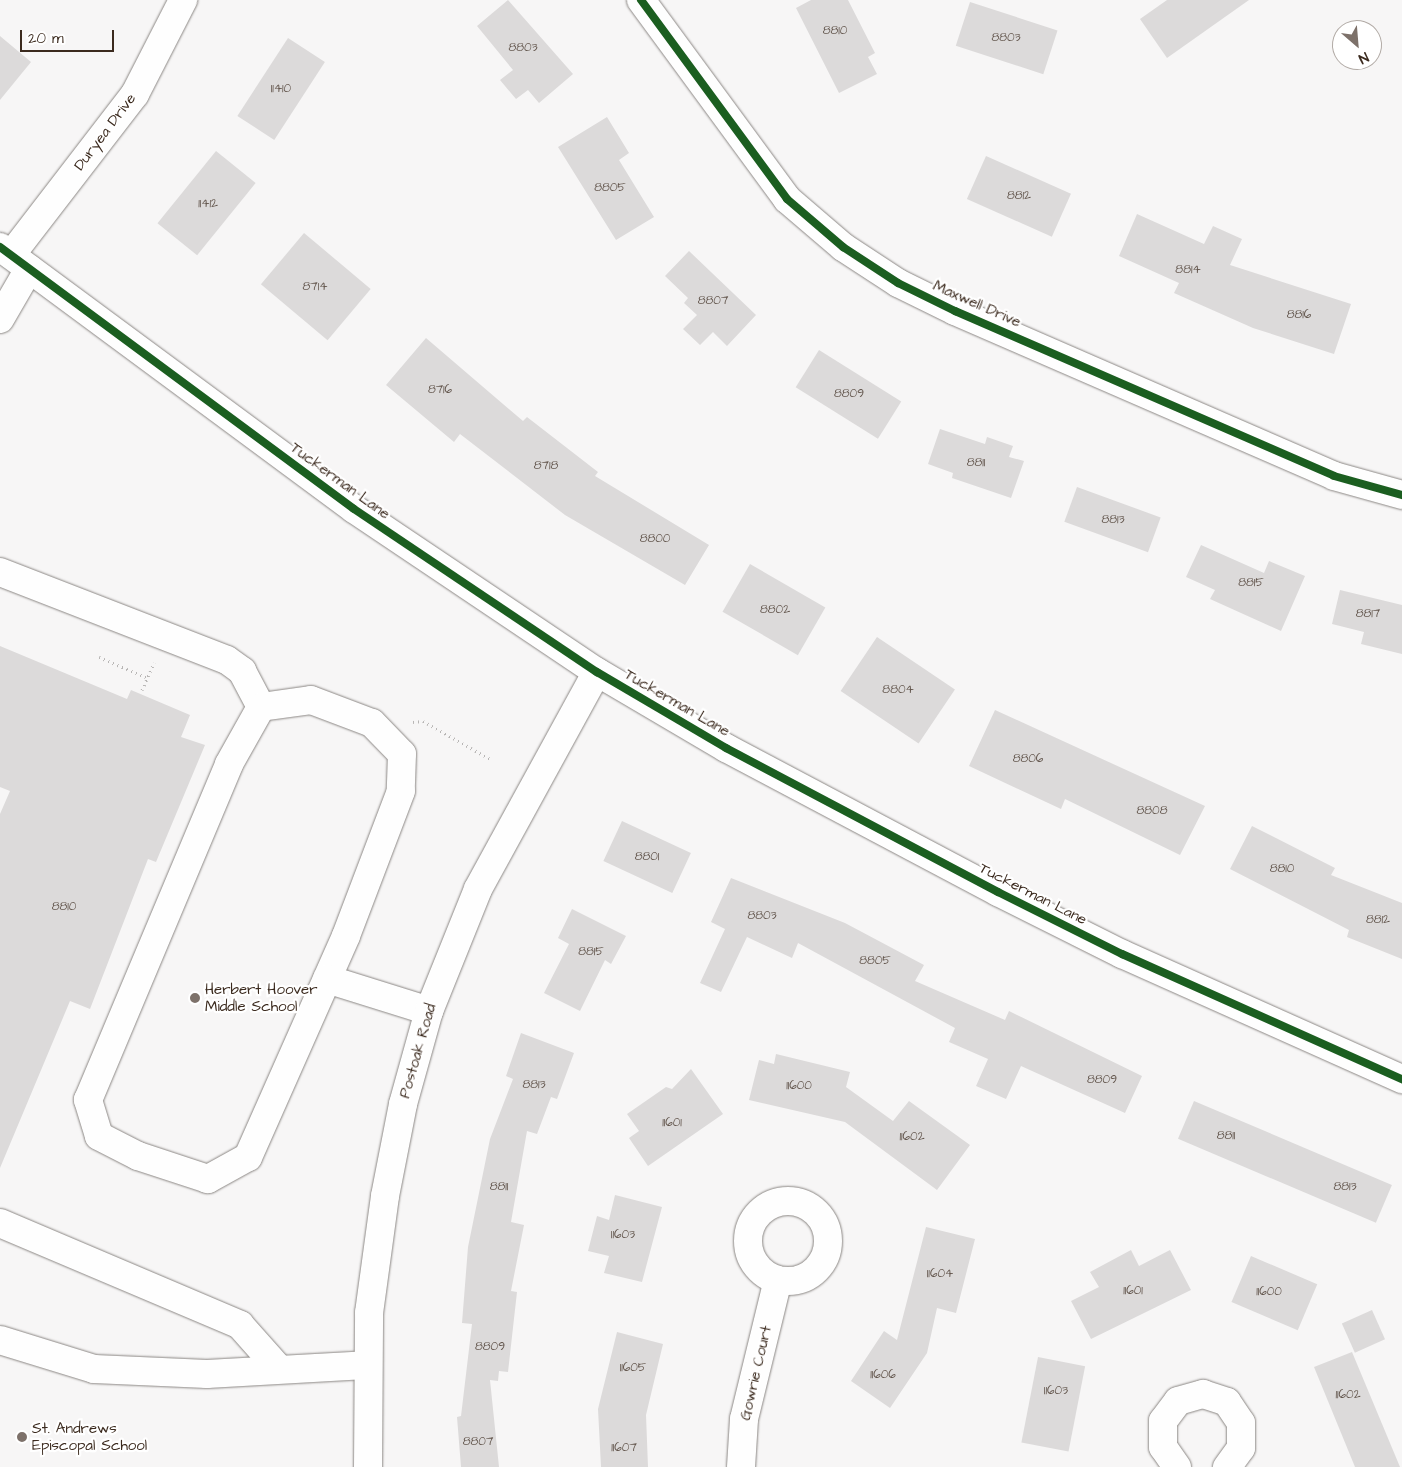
<!DOCTYPE html>
<html>
<head>
<meta charset="utf-8">
<style>
  body { margin:0 }
  #map { position:relative; width:1402px; height:1467px; overflow:hidden; background:#f7f6f6; font-family:"Architects Daughter",sans-serif }
  div>[style] { position:absolute }
  .building>* { inset:0; background:#dcdada; transform-origin:0 0 }
  .path>* { height:3px; margin-top:-1.5px; transform-origin:0; background:repeating-linear-gradient(90deg,#b8b6b5 0 1px,transparent 0 5px) }
  .roads { filter:drop-shadow(0 0 1px #8b8784) drop-shadow(0 0 1px #8b8784) }
  .minor>* { height:28px; margin:-14px; padding:0 14px; transform-origin:14px; border-radius:14px; background:#fefefe }
  .minor>.ring { margin:-14px; padding:0; box-sizing:content-box; background:none; border:28px solid #fefefe; border-radius:50% }
  .major>* { height:28px; margin:-14px; padding:0 14px; transform-origin:14px; border-radius:14px; background:#fefefe }
  .cycleway>* { height:8px; margin:-4px; padding:0 4px; transform-origin:4px; border-radius:4px; background:#1b5e20 }
  .dots>* { width:14px; height:14px; translate:-50% -50%; box-sizing:border-box; border:2px solid #fff; border-radius:50% }
  span { translate:-50% -50%; white-space:nowrap; text-align:center; line-height:1.15; -webkit-text-stroke:4.5px #fff; paint-order:stroke }
  .number-label { font-size:12px; color:#63564d }
  .number-label span { -webkit-text-stroke-width:0 }
  .street-label { font-size:15px; color:#3b2a1e }
  .poi-label { font-size:15px; color:#3b2a1e }
  .left { translate:0 -50%; text-align:left }
  .north { position:absolute; left:1332px; top:20px; width:50px; height:50px; box-sizing:border-box; background:#fff; border:1px solid #b1aaa5; border-radius:50%; rotate:153deg; font-size:14px; font-weight:700; line-height:20px; text-align:center; color:#3b2a1e }
  .north::after { content:''; display:block; margin:auto; width:18px; height:22px; background:#7d716a; clip-path:polygon(50% 0,100% 100%,50% 72%,0 100%) }
  .scale { position:absolute; left:20px; top:30px; width:94px; height:22px; box-sizing:border-box; border:2px solid #3b2a1e; border-top:0; padding-left:6px; font-size:15px; line-height:18px; white-space:nowrap; color:#3b2a1e; -webkit-text-stroke:4px #fff; paint-order:stroke }
</style>
</head>
<body>
<div id="map">
  <div class="building">
    <div style="clip-path:polygon(508px 0,573px 74px,539px 103px,528px 90px,516px 99px,500px 80px,513px 70px,477px 26px)"></div>
    <div style="clip-path:polygon(811px 0,848px 0,875px 53px,868px 57px,877px 74px,839px 93px,796px 8px)"></div>
    <div style="clip-path:polygon(1167px 0,1249px 0,1167px 58px,1140px 19px)"></div>
    <div style="left:970px;top:2px;width:92px;height:46px;rotate:18deg"></div>
    <div style="clip-path:polygon(0 36px,31px 62px,0 100px)"></div>
    <div style="left:288px;top:38px;width:44px;height:93px;rotate:33deg"></div>
    <div style="clip-path:polygon(607px 117px,629px 153px,619px 160px,654px 217px,616px 240px,558px 147px)"></div>
    <div style="left:216px;top:151px;width:51px;height:93px;rotate:39deg"></div>
    <div style="left:986px;top:156px;width:93px;height:47px;rotate:24deg"></div>
    <div style="clip-path:polygon(1137px 214px,1204px 244px,1213px 226px,1242px 239px,1230px 265px,1351px 304px,1334px 354px,1253px 328px,1174px 293px,1179px 283px,1119px 256px)"></div>
    <div style="left:304px;top:233px;width:87px;height:67px;rotate:40deg"></div>
    <div style="clip-path:polygon(689px 251px,756px 315px,727px 346px,713px 332px,700px 345px,683px 329px,697px 315px,684px 303px,688px 298px,665px 276px)"></div>
    <div style="clip-path:polygon(426px 338px,523px 421px,527px 417px,598px 472px,595px 476px,709px 545px,685px 585px,565px 515px,460px 434px,454px 442px,386px 385px)"></div>
    <div style="left:819px;top:350px;width:97px;height:44px;rotate:32deg"></div>
    <div style="clip-path:polygon(940px 429px,985px 444px,987px 437px,1013px 446px,1009px 457px,1024px 461px,1011px 498px,952px 478px,953px 473px,928px 464px)"></div>
    <div style="left:1077px;top:487px;width:89px;height:37px;rotate:20deg"></div>
    <div style="clip-path:polygon(1201px 545px,1264px 573px,1269px 561px,1305px 576px,1281px 631px,1210px 599px,1215px 590px,1186px 577px)"></div>
    <div style="left:750px;top:564px;width:87px;height:55px;rotate:30deg"></div>
    <div style="clip-path:polygon(1340px 590px,1402px 605px,1402px 654px,1361px 644px,1364px 632px,1332px 624px)"></div>
    <div style="left:877px;top:637px;width:94px;height:65px;rotate:34deg"></div>
    <div style="clip-path:polygon(0 646px,127px 699px,131px 690px,190px 715px,181px 737px,205px 745px,156px 862px,148px 859px,90px 1009px,70px 1001px,0 1168px,0 814px,10px 791px,0 787px)"></div>
    <div style="clip-path:polygon(995px 710px,1205px 806px,1180px 855px,1065px 799px,1061px 809px,969px 766px)"></div>
    <div style="left:622px;top:821px;width:76px;height:44px;rotate:25deg"></div>
    <div style="clip-path:polygon(1252px 826px,1335px 868px,1331px 875px,1402px 903px,1402px 959px,1347px 937px,1349px 930px,1230px 869px)"></div>
    <div style="clip-path:polygon(731px 878px,845px 923px,924px 965px,915px 981px,1005px 1020px,1009px 1011px,1142px 1076px,1125px 1113px,1021px 1066px,1006px 1099px,976px 1086px,988px 1059px,949px 1042px,955px 1028px,798px 943px,792px 958px,747px 937px,721px 992px,700px 983px,725px 929px,711px 922px)"></div>
    <div style="clip-path:polygon(572px 909px,626px 936px,611px 964px,605px 960px,580px 1011px,544px 993px,569px 944px,558px 938px)"></div>
    <div style="clip-path:polygon(521px 1033px,574px 1053px,557px 1099px,551px 1097px,537px 1134px,527px 1131px,511px 1222px,524px 1225px,511px 1291px,517px 1292px,508px 1372px,499px 1371px,498px 1381px,490px 1380px,499px 1467px,461px 1467px,457px 1417px,461px 1416px,472px 1324px,462px 1323px,468px 1247px,490px 1139px,513px 1079px,506px 1076px)"></div>
    <div style="clip-path:polygon(776px 1054px,850px 1072px,846px 1087px,893px 1121px,909px 1101px,970px 1145px,937px 1190px,845px 1122px,749px 1100px,759px 1060px,774px 1064px)"></div>
    <div style="clip-path:polygon(691px 1069px,723px 1114px,648px 1166px,629px 1138px,639px 1131px,627px 1114px,666px 1087px,672px 1089px)"></div>
    <div style="left:1194px;top:1101px;width:215px;height:41px;rotate:23deg"></div>
    <div style="clip-path:polygon(615px 1195px,662px 1207px,642px 1282px,604px 1273px,609px 1256px,588px 1251px,597px 1216px,609px 1220px)"></div>
    <div style="clip-path:polygon(926px 1227px,975px 1239px,956px 1313px,937px 1308px,927px 1353px,890px 1408px,851px 1381px,884px 1331px,897px 1340px)"></div>
    <div style="clip-path:polygon(1131px 1250px,1139px 1266px,1170px 1250px,1191px 1290px,1091px 1339px,1071px 1301px,1099px 1287px,1090px 1272px)"></div>
    <div style="left:1251px;top:1256px;width:72px;height:50px;rotate:23deg"></div>
    <div style="left:1372px;top:1310px;width:32px;height:33px;rotate:66deg"></div>
    <div style="clip-path:polygon(617px 1332px,663px 1344px,646px 1415px,648px 1467px,601px 1467px,598px 1409px)"></div>
    <div style="clip-path:polygon(1352px 1352px,1400px 1467px,1355px 1467px,1314px 1367px)"></div>
    <div style="left:1038px;top:1357px;width:48px;height:87px;rotate:11deg"></div>
  </div>
  <div class="path">
    <div style="left:99px;top:657px;width:53px;rotate:23.2deg"></div>
    <div style="left:142px;top:690px;width:30px;rotate:-66deg"></div>
    <div style="left:413px;top:722px;width:10px;rotate:-6deg"></div>
    <div style="left:423px;top:721px;width:79px;rotate:29.5deg"></div>
  </div>
  <div class="roads">
    <div class="minor">
      <div style="left:641px;top:0;width:247px;rotate:53.7deg"></div>
      <div style="left:787px;top:199px;width:74px;rotate:40.6deg"></div>
      <div style="left:843px;top:247px;width:66px;rotate:33.2deg"></div>
      <div style="left:898px;top:283px;width:64px;rotate:26.2deg"></div>
      <div style="left:955px;top:311px;width:413px;rotate:23.5deg"></div>
      <div style="left:1334px;top:476px;width:71px;rotate:15.6deg"></div>
      <div style="left:11px;top:255px;width:203px;rotate:-52.4deg"></div>
      <div style="left:135px;top:94px;width:106px;rotate:-62.9deg"></div>
      <div style="left:0;top:319px;width:58px;rotate:-59.9deg"></div>
      <div style="left:0;top:572px;width:243px;rotate:21.2deg"></div>
      <div style="left:227px;top:660px;width:19px;rotate:36deg"></div>
      <div style="left:242px;top:671px;width:41px;rotate:62.2deg"></div>
      <div style="left:311px;top:700px;width:65px;rotate:20.7deg"></div>
      <div style="left:372px;top:723px;width:43px;rotate:45.9deg"></div>
      <div style="left:402px;top:754px;width:37px;rotate:92deg"></div>
      <div style="left:401px;top:791px;width:155px;rotate:110.8deg"></div>
      <div style="left:346px;top:936px;width:242px;rotate:113.9deg"></div>
      <div style="left:248px;top:1157px;width:46px;rotate:151.2deg"></div>
      <div style="left:208px;top:1179px;width:74px;rotate:-161.8deg"></div>
      <div style="left:138px;top:1156px;width:44px;rotate:-152.9deg"></div>
      <div style="left:99px;top:1136px;width:38px;rotate:-107deg"></div>
      <div style="left:88px;top:1100px;width:364px;rotate:-67.2deg"></div>
      <div style="left:229px;top:764px;width:65px;rotate:-60.7deg"></div>
      <div style="left:261px;top:707px;width:50px;rotate:-8deg"></div>
      <div style="left:327px;top:979px;width:107px;rotate:17.4deg"></div>
      <div class="ring" style="left:748px;top:1201px;width:52px;height:52px"></div>
      <div style="left:0;top:1223px;width:261px;rotate:23deg"></div>
      <div style="left:240px;top:1325px;width:59px;rotate:48.4deg"></div>
      <div style="left:0;top:1340px;width:98px;rotate:17.1deg"></div>
      <div style="left:94px;top:1369px;width:113px;rotate:2.5deg"></div>
      <div style="left:207px;top:1374px;width:159px;rotate:-3.2deg"></div>
      <div style="left:368px;top:1467px;width:154px;rotate:-89.6deg"></div>
      <div style="left:369px;top:1313px;width:118px;rotate:-82.2deg"></div>
      <div style="left:385px;top:1196px;width:94px;rotate:-78.9deg"></div>
      <div style="left:403px;top:1104px;width:97px;rotate:-74.4deg"></div>
      <div style="left:429px;top:1011px;width:131px;rotate:-68.1deg"></div>
      <div style="left:478px;top:889px;width:247px;rotate:-61.3deg"></div>
      <div style="left:741px;top:1467px;width:48px;rotate:-86.4deg"></div>
      <div style="left:744px;top:1419px;width:143px;rotate:-76.3deg"></div>
      <div style="left:1177px;top:1467px;width:24px;rotate:-125deg"></div>
      <div style="left:1163px;top:1447px;width:26px;rotate:-90deg"></div>
      <div style="left:1163px;top:1421px;width:25px;rotate:-53deg"></div>
      <div style="left:1178px;top:1401px;width:26px;rotate:-16deg"></div>
      <div style="left:1203px;top:1394px;width:25px;rotate:18deg"></div>
      <div style="left:1227px;top:1402px;width:25px;rotate:56deg"></div>
      <div style="left:1241px;top:1423px;width:25px;rotate:90deg"></div>
      <div style="left:1241px;top:1448px;width:24px;rotate:126deg"></div>
    </div>
    <div class="major">
      <div style="left:0;top:247px;width:440px;rotate:36.5deg"></div>
      <div style="left:354px;top:509px;width:293px;rotate:33.9deg"></div>
      <div style="left:597px;top:672px;width:150px;rotate:30.5deg"></div>
      <div style="left:726px;top:748px;width:308px;rotate:27.9deg"></div>
      <div style="left:998px;top:892px;width:139px;rotate:26.6deg"></div>
      <div style="left:1122px;top:954px;width:307px;rotate:24.1deg"></div>
    </div>
  </div>
  <div class="cycleway">
    <div style="left:641px;top:0;width:247px;rotate:53.7deg"></div>
    <div style="left:787px;top:199px;width:74px;rotate:40.6deg"></div>
    <div style="left:843px;top:247px;width:66px;rotate:33.2deg"></div>
    <div style="left:898px;top:283px;width:64px;rotate:26.2deg"></div>
    <div style="left:955px;top:311px;width:413px;rotate:23.5deg"></div>
    <div style="left:1334px;top:476px;width:71px;rotate:15.6deg"></div>
    <div style="left:0;top:247px;width:440px;rotate:36.5deg"></div>
    <div style="left:354px;top:509px;width:293px;rotate:33.9deg"></div>
    <div style="left:597px;top:672px;width:150px;rotate:30.5deg"></div>
    <div style="left:726px;top:748px;width:308px;rotate:27.9deg"></div>
    <div style="left:998px;top:892px;width:139px;rotate:26.6deg"></div>
    <div style="left:1122px;top:954px;width:307px;rotate:24.1deg"></div>
  </div>
  <div class="dots">
    <div style="left:195px;top:998px;background:#7d716a"></div>
    <div style="left:22px;top:1437px;background:#7d716a"></div>
  </div>
  <div class="number-label">
    <span style="left:835px;top:31px">8810</span>
    <span style="left:1006px;top:38px">8803</span>
    <span style="left:523px;top:48px">8803</span>
    <span style="left:281px;top:89px">11410</span>
    <span style="left:610px;top:188px">8805</span>
    <span style="left:1019px;top:196px">8812</span>
    <span style="left:208px;top:204px">11412</span>
    <span style="left:1188px;top:270px">8814</span>
    <span style="left:315px;top:287px">8714</span>
    <span style="left:713px;top:301px">8807</span>
    <span style="left:1299px;top:315px">8816</span>
    <span style="left:440px;top:390px">8716</span>
    <span style="left:849px;top:394px">8809</span>
    <span style="left:976px;top:463px">8811</span>
    <span style="left:546px;top:466px">8718</span>
    <span style="left:1113px;top:520px">8813</span>
    <span style="left:655px;top:539px">8800</span>
    <span style="left:1251px;top:583px">8815</span>
    <span style="left:775px;top:610px">8802</span>
    <span style="left:1368px;top:614px">8817</span>
    <span style="left:898px;top:690px">8804</span>
    <span style="left:1028px;top:759px">8806</span>
    <span style="left:1152px;top:811px">8808</span>
    <span style="left:647px;top:857px">8801</span>
    <span style="left:1282px;top:869px">8810</span>
    <span style="left:64px;top:907px">8810</span>
    <span style="left:762px;top:916px">8803</span>
    <span style="left:1378px;top:920px">8812</span>
    <span style="left:591px;top:952px">8815</span>
    <span style="left:875px;top:961px">8805</span>
    <span style="left:1102px;top:1080px">8809</span>
    <span style="left:534px;top:1085px">8813</span>
    <span style="left:799px;top:1086px">11600</span>
    <span style="left:672px;top:1123px">11601</span>
    <span style="left:1226px;top:1136px">8811</span>
    <span style="left:912px;top:1137px">11602</span>
    <span style="left:499px;top:1187px">8811</span>
    <span style="left:1345px;top:1187px">8813</span>
    <span style="left:623px;top:1235px">11603</span>
    <span style="left:940px;top:1274px">11604</span>
    <span style="left:1133px;top:1291px">11601</span>
    <span style="left:1269px;top:1292px">11600</span>
    <span style="left:490px;top:1347px">8809</span>
    <span style="left:633px;top:1368px">11605</span>
    <span style="left:883px;top:1375px">11606</span>
    <span style="left:1056px;top:1391px">11603</span>
    <span style="left:1348px;top:1395px">11602</span>
    <span style="left:478px;top:1442px">8807</span>
    <span style="left:624px;top:1448px">11607</span>
  </div>
  <div class="street-label">
    <span style="left:105px;top:132px;rotate:-53deg">Duryea Drive</span>
    <span style="left:977px;top:304px;rotate:24deg">Maxwell Drive</span>
    <span style="left:340px;top:481px;rotate:36deg">Tuckerman Lane</span>
    <span style="left:677px;top:703px;rotate:30deg">Tuckerman Lane</span>
    <span style="left:1033px;top:894px;rotate:27deg">Tuckerman Lane</span>
    <span style="left:418px;top:1051px;rotate:-74deg">Postoak Road</span>
    <span style="left:756px;top:1373px;rotate:-77deg">Gowrie Court</span>
  </div>
  <div class="poi-label">
    <span class="left" style="left:205px;top:998px">Herbert Hoover<br>Middle School</span>
    <span class="left" style="left:32px;top:1437px">St. Andrews<br>Episcopal School</span>
  </div>
  <div class="north">N</div>
  <div class="scale">20 m</div>
</div>
</body>
</html>
